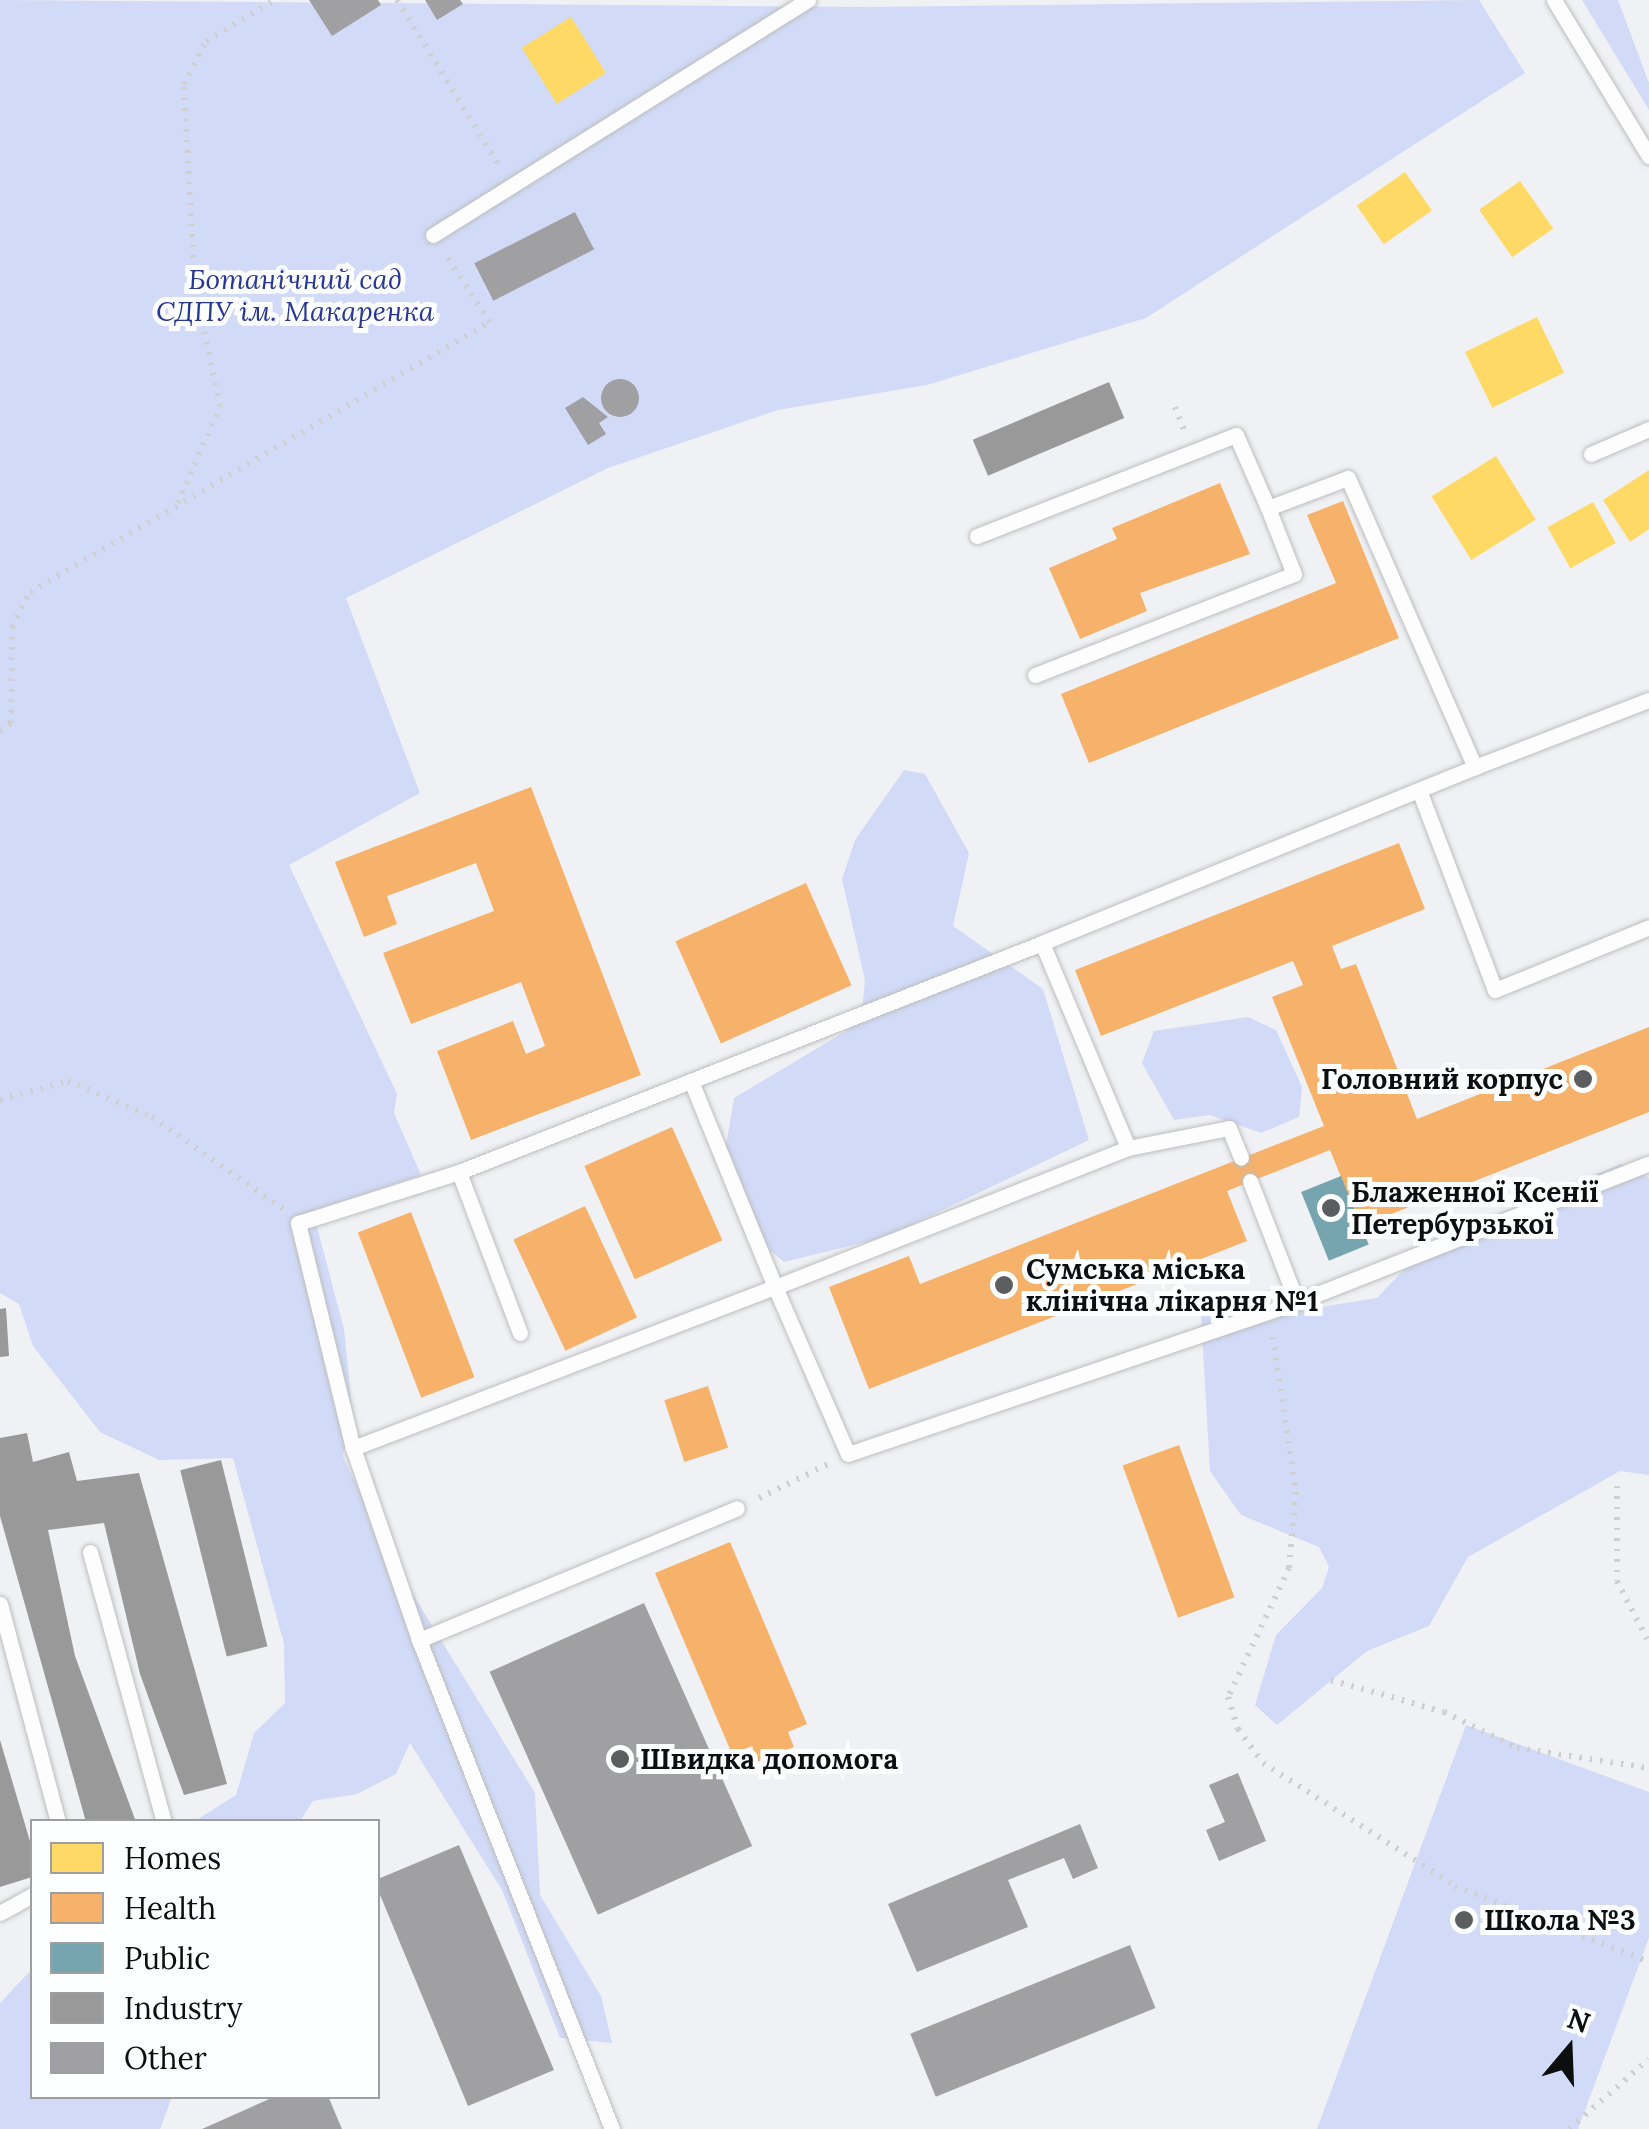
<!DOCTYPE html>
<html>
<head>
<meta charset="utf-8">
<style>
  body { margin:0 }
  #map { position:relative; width:1649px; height:2129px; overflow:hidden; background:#f0f1f4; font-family:Lora,serif }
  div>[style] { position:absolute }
  .green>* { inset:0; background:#d1dbf7 }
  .homes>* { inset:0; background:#ffd966; transform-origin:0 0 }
  .health>* { inset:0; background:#f6b26b; transform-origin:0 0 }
  .public>* { inset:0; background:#76a5af; transform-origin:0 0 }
  .industry>* { inset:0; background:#999; transform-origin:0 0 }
  .building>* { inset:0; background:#a0a0a2; transform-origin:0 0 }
  .round { border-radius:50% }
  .path>* { height:6px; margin-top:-3px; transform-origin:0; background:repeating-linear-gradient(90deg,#cecfcf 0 2.5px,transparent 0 10.5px) }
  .roads { filter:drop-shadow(0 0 2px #bcbdbf) drop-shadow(0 0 2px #bcbdbf) }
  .lane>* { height:15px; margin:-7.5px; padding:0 7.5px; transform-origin:7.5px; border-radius:7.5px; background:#fdfdfd }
  .dots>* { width:28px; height:28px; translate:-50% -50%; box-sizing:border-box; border:5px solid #fdfeff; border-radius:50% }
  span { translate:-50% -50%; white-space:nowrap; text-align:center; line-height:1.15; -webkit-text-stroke:10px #fdfeff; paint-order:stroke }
  .park-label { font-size:28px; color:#283695; font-style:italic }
  .poi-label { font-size:28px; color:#0d0e0f; font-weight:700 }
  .right { translate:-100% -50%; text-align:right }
  .left { translate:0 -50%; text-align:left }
  .legend { position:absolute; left:30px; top:1819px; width:350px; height:280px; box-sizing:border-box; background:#fdfeff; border:2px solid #9d9e9f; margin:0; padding:12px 18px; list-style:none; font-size:30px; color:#0d0e0f }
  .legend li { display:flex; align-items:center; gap:20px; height:50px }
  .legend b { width:50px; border:2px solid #9d9e9f }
  .north { position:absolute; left:1519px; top:1999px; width:100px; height:100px; -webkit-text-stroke:8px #fdfeff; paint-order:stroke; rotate:19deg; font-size:28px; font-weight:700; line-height:40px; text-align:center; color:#0d0e0f }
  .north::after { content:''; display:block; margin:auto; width:35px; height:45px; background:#0d0e0f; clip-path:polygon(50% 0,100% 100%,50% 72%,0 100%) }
</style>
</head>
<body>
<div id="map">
  <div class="green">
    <div style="clip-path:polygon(0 0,866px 7px,1479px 0,1525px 73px,1146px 318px,927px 385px,778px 410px,608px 468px,346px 598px,420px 793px,289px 865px,397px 1094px,394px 1113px,421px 1175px,313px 1212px,344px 1329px,351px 1398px,343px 1457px,401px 1575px,535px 1793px,540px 1895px,601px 1996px,612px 2043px,560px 2038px,502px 1890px,410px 1743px,396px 1774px,357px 1794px,313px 1801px,300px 1821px,195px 1821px,236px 1795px,254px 1733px,285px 1703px,284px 1644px,233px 1458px,159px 1460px,100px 1432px,33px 1346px,19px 1304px,0 1293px)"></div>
    <div style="clip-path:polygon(1582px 0,1618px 0,1649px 83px,1649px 110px)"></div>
    <div style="clip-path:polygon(904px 770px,925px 774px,969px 853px,953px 926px,1043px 989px,1089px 1140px,886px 1237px,784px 1262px,761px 1243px,725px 1152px,734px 1098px,861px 1022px,865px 980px,842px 879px,855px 840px)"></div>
    <div style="clip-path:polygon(1248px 1017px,1276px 1030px,1302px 1087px,1299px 1117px,1261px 1133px,1210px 1115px,1174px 1120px,1142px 1063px,1154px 1031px)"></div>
    <div style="clip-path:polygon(1621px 1164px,1649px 1178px,1649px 1475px,1620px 1471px,1468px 1557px,1429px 1626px,1367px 1651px,1277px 1725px,1255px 1705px,1276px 1635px,1322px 1588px,1329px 1567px,1319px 1547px,1241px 1515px,1210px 1471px,1201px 1315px,1216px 1299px,1280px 1288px,1315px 1308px,1377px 1298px,1429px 1243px)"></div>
    <div style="clip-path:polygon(1466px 1725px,1649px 1792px,1649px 1938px,1578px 2129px,1317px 2129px)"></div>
    <div style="clip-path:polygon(32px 1969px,32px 2096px,172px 2097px,160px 2129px,0 2129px,0 2003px)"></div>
  </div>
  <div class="homes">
    <div style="left:571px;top:17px;width:66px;height:58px;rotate:58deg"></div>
    <div style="left:1405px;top:172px;width:47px;height:59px;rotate:55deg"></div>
    <div style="left:1520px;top:181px;width:58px;height:50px;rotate:55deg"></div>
    <div style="left:1537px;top:317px;width:62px;height:80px;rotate:64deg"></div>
    <div style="left:1496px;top:456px;width:75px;height:76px;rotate:58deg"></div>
    <div style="clip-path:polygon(1649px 470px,1649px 529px,1630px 542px,1603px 500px)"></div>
    <div style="left:1593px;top:502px;width:47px;height:52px;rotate:61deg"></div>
  </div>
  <div class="health">
    <div style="clip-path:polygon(1220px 483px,1250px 554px,1140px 593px,1147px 611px,1080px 639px,1049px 568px,1117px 539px,1112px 528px)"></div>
    <div style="clip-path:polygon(1343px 501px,1399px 638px,1089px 763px,1061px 694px,1336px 583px,1307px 515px)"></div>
    <div style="clip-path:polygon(531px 787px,641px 1075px,471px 1140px,437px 1051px,513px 1021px,526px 1054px,545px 1046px,521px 982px,411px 1024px,383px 953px,494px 911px,476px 863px,387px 896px,397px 924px,364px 937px,335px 862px)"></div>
    <div style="clip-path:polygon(1399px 843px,1425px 909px,1332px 946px,1341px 969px,1356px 964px,1417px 1119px,1649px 1027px,1649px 1112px,1361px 1226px,1330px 1150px,1227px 1191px,1247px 1241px,869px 1389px,829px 1287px,909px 1256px,920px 1284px,1324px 1126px,1272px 997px,1303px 985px,1293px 961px,1101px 1036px,1075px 970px)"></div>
    <div style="left:806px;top:883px;width:112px;height:143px;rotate:66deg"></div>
    <div style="left:672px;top:1127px;width:124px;height:96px;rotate:66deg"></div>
    <div style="left:585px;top:1206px;width:123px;height:79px;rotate:65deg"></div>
    <div style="left:411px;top:1212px;width:177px;height:57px;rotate:69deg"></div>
    <div style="left:708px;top:1386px;width:65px;height:46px;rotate:72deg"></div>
    <div style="left:1179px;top:1445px;width:162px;height:60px;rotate:70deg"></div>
    <div style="clip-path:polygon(730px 1542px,807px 1724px,788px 1732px,794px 1747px,758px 1762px,752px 1746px,732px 1754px,655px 1573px)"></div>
  </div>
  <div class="public">
    <div style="left:1341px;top:1176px;width:74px;height:43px;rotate:68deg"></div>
  </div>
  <div class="industry">
    <div style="left:1109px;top:382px;width:39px;height:148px;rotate:67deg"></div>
    <div style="clip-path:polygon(6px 1308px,9px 1356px,0 1357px,0 1309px)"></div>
    <div style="clip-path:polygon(27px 1433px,33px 1462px,69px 1452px,77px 1481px,139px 1473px,227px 1784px,184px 1795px,140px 1674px,104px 1523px,48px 1530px,75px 1656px,136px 1822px,86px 1822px,0 1516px,0 1438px)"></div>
    <div style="left:221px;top:1460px;width:192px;height:42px;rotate:76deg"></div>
    <div style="clip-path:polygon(0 1740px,32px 1848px,32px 1877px,0 1887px)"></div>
  </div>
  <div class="building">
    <div style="clip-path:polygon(309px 0,378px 0,381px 5px,332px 36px)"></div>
    <div style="clip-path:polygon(425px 0,460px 0,463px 4px,437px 20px)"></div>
    <div style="left:575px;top:212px;width:42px;height:113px;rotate:63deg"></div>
    <div class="round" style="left:601px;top:379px;width:38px;height:38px"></div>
    <div style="clip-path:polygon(583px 397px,608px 417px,599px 423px,606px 434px,588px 445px,565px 408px)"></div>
    <div style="left:644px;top:1603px;width:266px;height:169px;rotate:66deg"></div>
    <div style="clip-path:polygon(1238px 1773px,1266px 1841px,1219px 1861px,1206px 1830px,1225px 1822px,1209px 1785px)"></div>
    <div style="clip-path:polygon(1080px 1824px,1098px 1868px,1073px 1879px,1064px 1858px,1008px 1880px,1028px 1927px,917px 1972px,888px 1904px)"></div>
    <div style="clip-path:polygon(459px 1845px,554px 2070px,468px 2106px,378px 1890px,378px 1879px)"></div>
    <div style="left:1130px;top:1945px;width:68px;height:237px;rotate:68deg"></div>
    <div style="clip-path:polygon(276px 2096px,328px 2096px,342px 2129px,202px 2129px)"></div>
  </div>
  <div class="path">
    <div style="left:397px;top:0;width:196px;rotate:58.3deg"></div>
    <div style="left:1175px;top:407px;width:24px;rotate:68deg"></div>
    <div style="left:178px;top:503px;width:106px;rotate:-66.6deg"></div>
    <div style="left:220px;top:406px;width:120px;rotate:-102.1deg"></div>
    <div style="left:195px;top:289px;width:205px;rotate:-93.1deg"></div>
    <div style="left:184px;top:84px;width:48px;rotate:-62.9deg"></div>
    <div style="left:206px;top:41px;width:80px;rotate:-30.7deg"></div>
    <div style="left:0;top:731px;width:14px;rotate:-36deg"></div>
    <div style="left:11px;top:723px;width:96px;rotate:-89.4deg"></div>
    <div style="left:12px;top:627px;width:39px;rotate:-63deg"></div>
    <div style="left:30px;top:592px;width:533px;rotate:-30.41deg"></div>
    <div style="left:490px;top:322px;width:78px;rotate:-123.5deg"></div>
    <div style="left:0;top:1100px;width:71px;rotate:-15.6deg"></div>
    <div style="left:68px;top:1081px;width:91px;rotate:23.2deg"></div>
    <div style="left:152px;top:1117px;width:160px;rotate:35.1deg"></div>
    <div style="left:1273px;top:1337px;width:157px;rotate:81.6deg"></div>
    <div style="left:1296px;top:1492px;width:76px;rotate:95.3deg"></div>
    <div style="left:1289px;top:1568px;width:143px;rotate:115.3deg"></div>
    <div style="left:1228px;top:1697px;width:34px;rotate:73deg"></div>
    <div style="left:1238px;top:1729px;width:42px;rotate:53.7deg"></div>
    <div style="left:1263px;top:1763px;width:228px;rotate:32.6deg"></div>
    <div style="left:1455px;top:1886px;width:208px;rotate:21.4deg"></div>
    <div style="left:1617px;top:1486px;width:95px;rotate:90deg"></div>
    <div style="left:1617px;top:1581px;width:70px;rotate:62.7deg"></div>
    <div style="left:759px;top:1498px;width:77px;rotate:-26.2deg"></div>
    <div style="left:1331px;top:1680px;width:117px;rotate:15.8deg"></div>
    <div style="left:1444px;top:1712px;width:81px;rotate:26.3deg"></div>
    <div style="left:1517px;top:1748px;width:134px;rotate:8.6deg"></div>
    <div style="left:1569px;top:2129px;width:106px;rotate:-41.2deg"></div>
  </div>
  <div class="roads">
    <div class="lane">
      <div style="left:1554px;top:0;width:183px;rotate:58.7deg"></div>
      <div style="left:433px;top:235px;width:443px;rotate:-32.1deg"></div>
      <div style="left:1591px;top:454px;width:63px;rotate:-23.3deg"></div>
      <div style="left:977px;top:536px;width:278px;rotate:-21.3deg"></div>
      <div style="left:1236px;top:435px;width:80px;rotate:66.3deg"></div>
      <div style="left:1035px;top:675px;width:278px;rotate:-21.3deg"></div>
      <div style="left:1294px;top:574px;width:71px;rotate:-111.5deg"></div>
      <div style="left:1268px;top:508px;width:85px;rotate:-20.6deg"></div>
      <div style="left:1348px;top:478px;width:316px;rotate:66.3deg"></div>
      <div style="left:1475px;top:767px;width:186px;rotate:-21.1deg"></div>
      <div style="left:1475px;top:767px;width:467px;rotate:157.9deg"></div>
      <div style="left:1042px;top:943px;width:222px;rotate:67.2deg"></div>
      <div style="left:1128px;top:1148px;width:379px;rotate:158.5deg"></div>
      <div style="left:775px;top:1287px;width:182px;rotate:66.4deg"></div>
      <div style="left:848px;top:1454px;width:474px;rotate:-18.7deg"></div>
      <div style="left:1297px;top:1302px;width:378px;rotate:-21.5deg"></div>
      <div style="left:1419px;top:790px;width:214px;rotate:69.2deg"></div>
      <div style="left:1495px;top:990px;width:166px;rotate:-22.2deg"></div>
      <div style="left:1128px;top:1148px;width:103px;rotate:-11.2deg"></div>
      <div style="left:1229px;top:1128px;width:32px;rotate:68deg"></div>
      <div style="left:459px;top:1172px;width:169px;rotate:162.4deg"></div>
      <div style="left:298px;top:1223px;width:232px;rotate:76.3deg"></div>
      <div style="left:353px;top:1448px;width:203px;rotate:71deg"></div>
      <div style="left:419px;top:1640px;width:526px;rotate:68.46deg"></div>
      <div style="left:1250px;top:1181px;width:130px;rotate:68.8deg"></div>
      <div style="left:520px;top:1333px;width:172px;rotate:-110.8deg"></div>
      <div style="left:459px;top:1172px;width:626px;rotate:-21.44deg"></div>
      <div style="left:353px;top:1448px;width:452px;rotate:-20.9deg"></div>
      <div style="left:775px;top:1287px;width:222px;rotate:-112.2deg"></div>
      <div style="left:90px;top:1552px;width:280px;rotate:74.7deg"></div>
      <div style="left:0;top:1604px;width:226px;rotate:75.1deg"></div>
      <div style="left:419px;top:1640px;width:344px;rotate:-22.5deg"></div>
      <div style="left:0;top:1913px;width:37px;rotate:-29deg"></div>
    </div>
  </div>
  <div class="dots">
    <div style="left:1583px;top:1079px;background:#5c5d5f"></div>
    <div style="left:1331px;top:1208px;background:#5c5d5f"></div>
    <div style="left:1004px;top:1285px;background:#5c5d5f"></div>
    <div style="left:620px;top:1759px;background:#5c5d5f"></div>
    <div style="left:1464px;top:1920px;background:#5c5d5f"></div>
  </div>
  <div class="park-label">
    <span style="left:295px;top:295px">Ботанічний сад<br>СДПУ ім. Макаренка</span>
  </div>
  <div class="poi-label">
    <span class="right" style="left:1563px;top:1079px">Головний корпус</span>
    <span class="left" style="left:1351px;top:1208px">Блаженної Ксенії<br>Петербурзької</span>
    <span class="left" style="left:1026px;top:1285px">Сумська міська<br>клінічна лікарня №1</span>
    <span class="left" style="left:640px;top:1759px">Швидка допомога</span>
    <span class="left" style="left:1484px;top:1920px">Школа №3</span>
  </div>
  <ul class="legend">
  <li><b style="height:28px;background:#ffd966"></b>Homes</li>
  <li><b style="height:28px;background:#f6b26b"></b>Health</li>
  <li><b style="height:28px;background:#76a5af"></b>Public</li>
  <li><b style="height:28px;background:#999"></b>Industry</li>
  <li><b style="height:28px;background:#a0a0a2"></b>Other</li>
  </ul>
  <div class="north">N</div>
</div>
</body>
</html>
